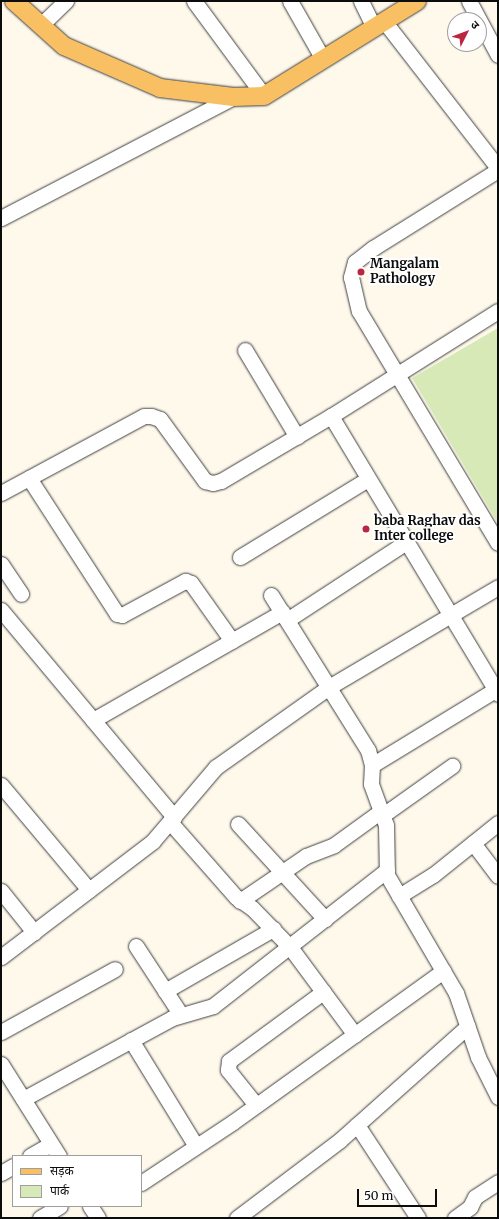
<!DOCTYPE html>
<html>
<head>
<meta charset="utf-8">
<style>
  body { margin:0 }
  #map { position:relative; width:499px; height:1219px; overflow:hidden; background:#fff9ec; font-family:Merriweather,"Noto Sans Devanagari",serif }
  div>[style] { position:absolute }
  .green>* { inset:0; background:#d7e9b6 }
  .roads { filter:drop-shadow(0 0 1px #3f3f3f) drop-shadow(0 0 1px #3f3f3f) }
  .minor>* { height:15px; margin:-7.5px; padding:0 7.5px; transform-origin:7.5px; border-radius:7.5px; background:#fff }
  .major>* { height:18px; margin:-9px; padding:0 9px; transform-origin:9px; border-radius:9px; background:#f8c063 }
  .dots>* { width:11px; height:11px; translate:-50% -50%; box-sizing:border-box; border:2px solid #fff; border-radius:50% }
  span { translate:-50% -50%; white-space:nowrap; text-align:center; line-height:1.15; -webkit-text-stroke:4px #fff; paint-order:stroke }
  .poi-label { font-size:13px; color:#0c0c0c; font-weight:700 }
  .left { translate:0 -50%; text-align:left }
  .frame { position:absolute; inset:0; border:2px solid #0c0c0c; pointer-events:none }
  .legend { position:absolute; left:12px; top:1155px; width:130px; height:52px; box-sizing:border-box; background:#fff; border:1px solid #9e9e9e; margin:0; padding:5px 7px; list-style:none; font-size:12px; color:#0c0c0c }
  .legend li { display:flex; align-items:center; gap:8px; height:20px }
  .legend b { width:20px; border:1px solid #9e9e9e }
  .north { position:absolute; left:447px; top:12px; width:40px; height:40px; box-sizing:border-box; background:#fff; border:1px solid #9e9e9e; border-radius:50%; rotate:48deg; font-size:11px; font-weight:700; line-height:16px; text-align:center; color:#0c0c0c }
  .north::after { content:''; display:block; margin:auto; width:14px; height:18px; background:#bc2540; clip-path:polygon(50% 0,100% 100%,50% 72%,0 100%) }
  .scale { position:absolute; left:357px; top:1189px; width:80px; height:18px; box-sizing:border-box; border:2px solid #0c0c0c; border-top:0; padding-left:5px; font-size:12px; line-height:14px; white-space:nowrap; color:#0c0c0c; -webkit-text-stroke:3px #fff; paint-order:stroke }
</style>
</head>
<body>
<div id="map">
  <div class="green">
    <div style="clip-path:polygon(498px 328px,498px 523px,412px 378px)"></div>
  </div>
  <div class="roads">
    <div class="minor">
      <div style="left:194px;top:1px;width:118px;rotate:53.6deg"></div>
      <div style="left:290px;top:1px;width:67px;rotate:60.4deg"></div>
      <div style="left:361px;top:1px;width:30px;rotate:64deg"></div>
      <div style="left:469px;top:1px;width:61px;rotate:61.8deg"></div>
      <div style="left:384px;top:21px;width:186px;rotate:52.2deg"></div>
      <div style="left:41px;top:25px;width:35px;rotate:-44deg"></div>
      <div style="left:498px;top:170px;width:147px;rotate:148deg"></div>
      <div style="left:373px;top:248px;width:23px;rotate:142deg"></div>
      <div style="left:355px;top:262px;width:16px;rotate:105deg"></div>
      <div style="left:351px;top:277px;width:35px;rotate:77deg"></div>
      <div style="left:359px;top:311px;width:270px;rotate:59.1deg"></div>
      <div style="left:1px;top:218px;width:262px;rotate:-27.5deg"></div>
      <div style="left:245px;top:350px;width:101px;rotate:59.1deg"></div>
      <div style="left:331px;top:416px;width:324px;rotate:59deg"></div>
      <div style="left:29px;top:478px;width:162px;rotate:57.1deg"></div>
      <div style="left:117px;top:614px;width:5px;rotate:11deg"></div>
      <div style="left:122px;top:615px;width:72px;rotate:-28.4deg"></div>
      <div style="left:185px;top:581px;width:6px;rotate:18deg"></div>
      <div style="left:191px;top:583px;width:71px;rotate:54.7deg"></div>
      <div style="left:1px;top:493px;width:162px;rotate:-28.3deg"></div>
      <div style="left:144px;top:416px;width:7px"></div>
      <div style="left:151px;top:416px;width:9px;rotate:18deg"></div>
      <div style="left:160px;top:419px;width:77px;rotate:54deg"></div>
      <div style="left:205px;top:481px;width:8px;rotate:14deg"></div>
      <div style="left:213px;top:483px;width:8px;rotate:-14deg"></div>
      <div style="left:221px;top:481px;width:128px;rotate:-30.6deg"></div>
      <div style="left:331px;top:416px;width:197px;rotate:-32.2deg"></div>
      <div style="left:240px;top:557px;width:150px;rotate:-31.4deg"></div>
      <div style="left:1px;top:564px;width:36px;rotate:56deg"></div>
      <div style="left:271px;top:595px;width:183px;rotate:58deg"></div>
      <div style="left:368px;top:750px;width:16px;rotate:75deg"></div>
      <div style="left:372px;top:765px;width:19px;rotate:93deg"></div>
      <div style="left:371px;top:784px;width:44px;rotate:69.9deg"></div>
      <div style="left:386px;top:825px;width:50px;rotate:88.9deg"></div>
      <div style="left:387px;top:875px;width:137px;rotate:59.7deg"></div>
      <div style="left:456px;top:993px;width:68px;rotate:71deg"></div>
      <div style="left:478px;top:1057px;width:45px;rotate:63.4deg"></div>
      <div style="left:1px;top:610px;width:270px;rotate:50.1deg"></div>
      <div style="left:287px;top:620px;width:142px;rotate:-33.2deg"></div>
      <div style="left:93px;top:720px;width:218px;rotate:-29.7deg"></div>
      <div style="left:372px;top:765px;width:144px;rotate:-31.4deg"></div>
      <div style="left:1px;top:785px;width:137px;rotate:50deg"></div>
      <div style="left:383px;top:815px;width:85px;rotate:-35.4deg"></div>
      <div style="left:170px;top:822px;width:100px;rotate:48.7deg"></div>
      <div style="left:236px;top:897px;width:19px;rotate:35deg"></div>
      <div style="left:252px;top:908px;width:54px;rotate:45.7deg"></div>
      <div style="left:290px;top:947px;width:109px;rotate:53.5deg"></div>
      <div style="left:238px;top:824px;width:129px;rotate:47.5deg"></div>
      <div style="left:473px;top:843px;width:41px;rotate:52.9deg"></div>
      <div style="left:1px;top:891px;width:53px;rotate:51.2deg"></div>
      <div style="left:399px;top:896px;width:40px;rotate:-32deg"></div>
      <div style="left:433px;top:875px;width:83px;rotate:-38.7deg"></div>
      <div style="left:240px;top:901px;width:80px;rotate:-34.3deg"></div>
      <div style="left:306px;top:856px;width:30px;rotate:-21deg"></div>
      <div style="left:334px;top:845px;width:58px;rotate:-35.9deg"></div>
      <div style="left:136px;top:946px;width:82px;rotate:56.9deg"></div>
      <div style="left:1px;top:957px;width:191px;rotate:-37.3deg"></div>
      <div style="left:153px;top:841px;width:97px;rotate:-49.6deg"></div>
      <div style="left:216px;top:767px;width:138px;rotate:-35.3deg"></div>
      <div style="left:329px;top:687px;width:196px;rotate:-30.6deg"></div>
      <div style="left:165px;top:991px;width:125px;rotate:-29.9deg"></div>
      <div style="left:1px;top:1032px;width:130px;rotate:-28.9deg"></div>
      <div style="left:131px;top:1040px;width:124px;rotate:58.5deg"></div>
      <div style="left:1px;top:1064px;width:109px;rotate:57.8deg"></div>
      <div style="left:23px;top:1099px;width:170px;rotate:-28.5deg"></div>
      <div style="left:172px;top:1018px;width:43px;rotate:-16.3deg"></div>
      <div style="left:213px;top:1006px;width:221px;rotate:-38deg"></div>
      <div style="left:256px;top:1105px;width:45px;rotate:-128.7deg"></div>
      <div style="left:228px;top:1070px;width:9px;rotate:-84deg"></div>
      <div style="left:229px;top:1061px;width:117px;rotate:-36.3deg"></div>
      <div style="left:357px;top:1125px;width:111px;rotate:56.7deg"></div>
      <div style="left:30px;top:1156px;width:24px;rotate:-30deg"></div>
      <div style="left:1px;top:1173px;width:14px;rotate:-30deg"></div>
      <div style="left:141px;top:1183px;width:110px;rotate:-33.5deg"></div>
      <div style="left:233px;top:1122px;width:259px;rotate:-35.7deg"></div>
      <div style="left:90px;top:1206px;width:14px;rotate:56deg"></div>
      <div style="left:40px;top:1218px;width:23px;rotate:-31deg"></div>
      <div style="left:237px;top:1218px;width:129px;rotate:-37.1deg"></div>
      <div style="left:340px;top:1140px;width:171px;rotate:-41.7deg"></div>
      <div style="left:455px;top:1218px;width:19px;rotate:-36deg"></div>
      <div style="left:470px;top:1207px;width:11px;rotate:-63deg"></div>
      <div style="left:475px;top:1197px;width:27px;rotate:-33deg"></div>
    </div>
    <div class="major">
      <div style="left:14px;top:1px;width:67px;rotate:42deg"></div>
      <div style="left:64px;top:46px;width:105px;rotate:23.6deg"></div>
      <div style="left:160px;top:88px;width:74px;rotate:7deg"></div>
      <div style="left:233px;top:97px;width:31px;rotate:-2deg"></div>
      <div style="left:264px;top:96px;width:180px;rotate:-31.8deg"></div>
    </div>
  </div>
  <div class="dots">
    <div style="left:361px;top:272px;background:#bc2540"></div>
    <div style="left:366px;top:529px;background:#bc2540"></div>
  </div>
  <div class="poi-label">
    <span class="left" style="left:370px;top:272px">Mangalam<br>Pathology</span>
    <span class="left" style="left:374px;top:529px">baba Raghav das<br>Inter college</span>
  </div>
  <div class="frame"></div>
  <ul class="legend">
  <li><b style="height:5px;background:#f8c063"></b>सड़क</li>
  <li><b style="height:11px;background:#d7e9b6"></b>पार्क</li>
  </ul>
  <div class="north">उ</div>
  <div class="scale">50 m</div>
</div>
</body>
</html>
